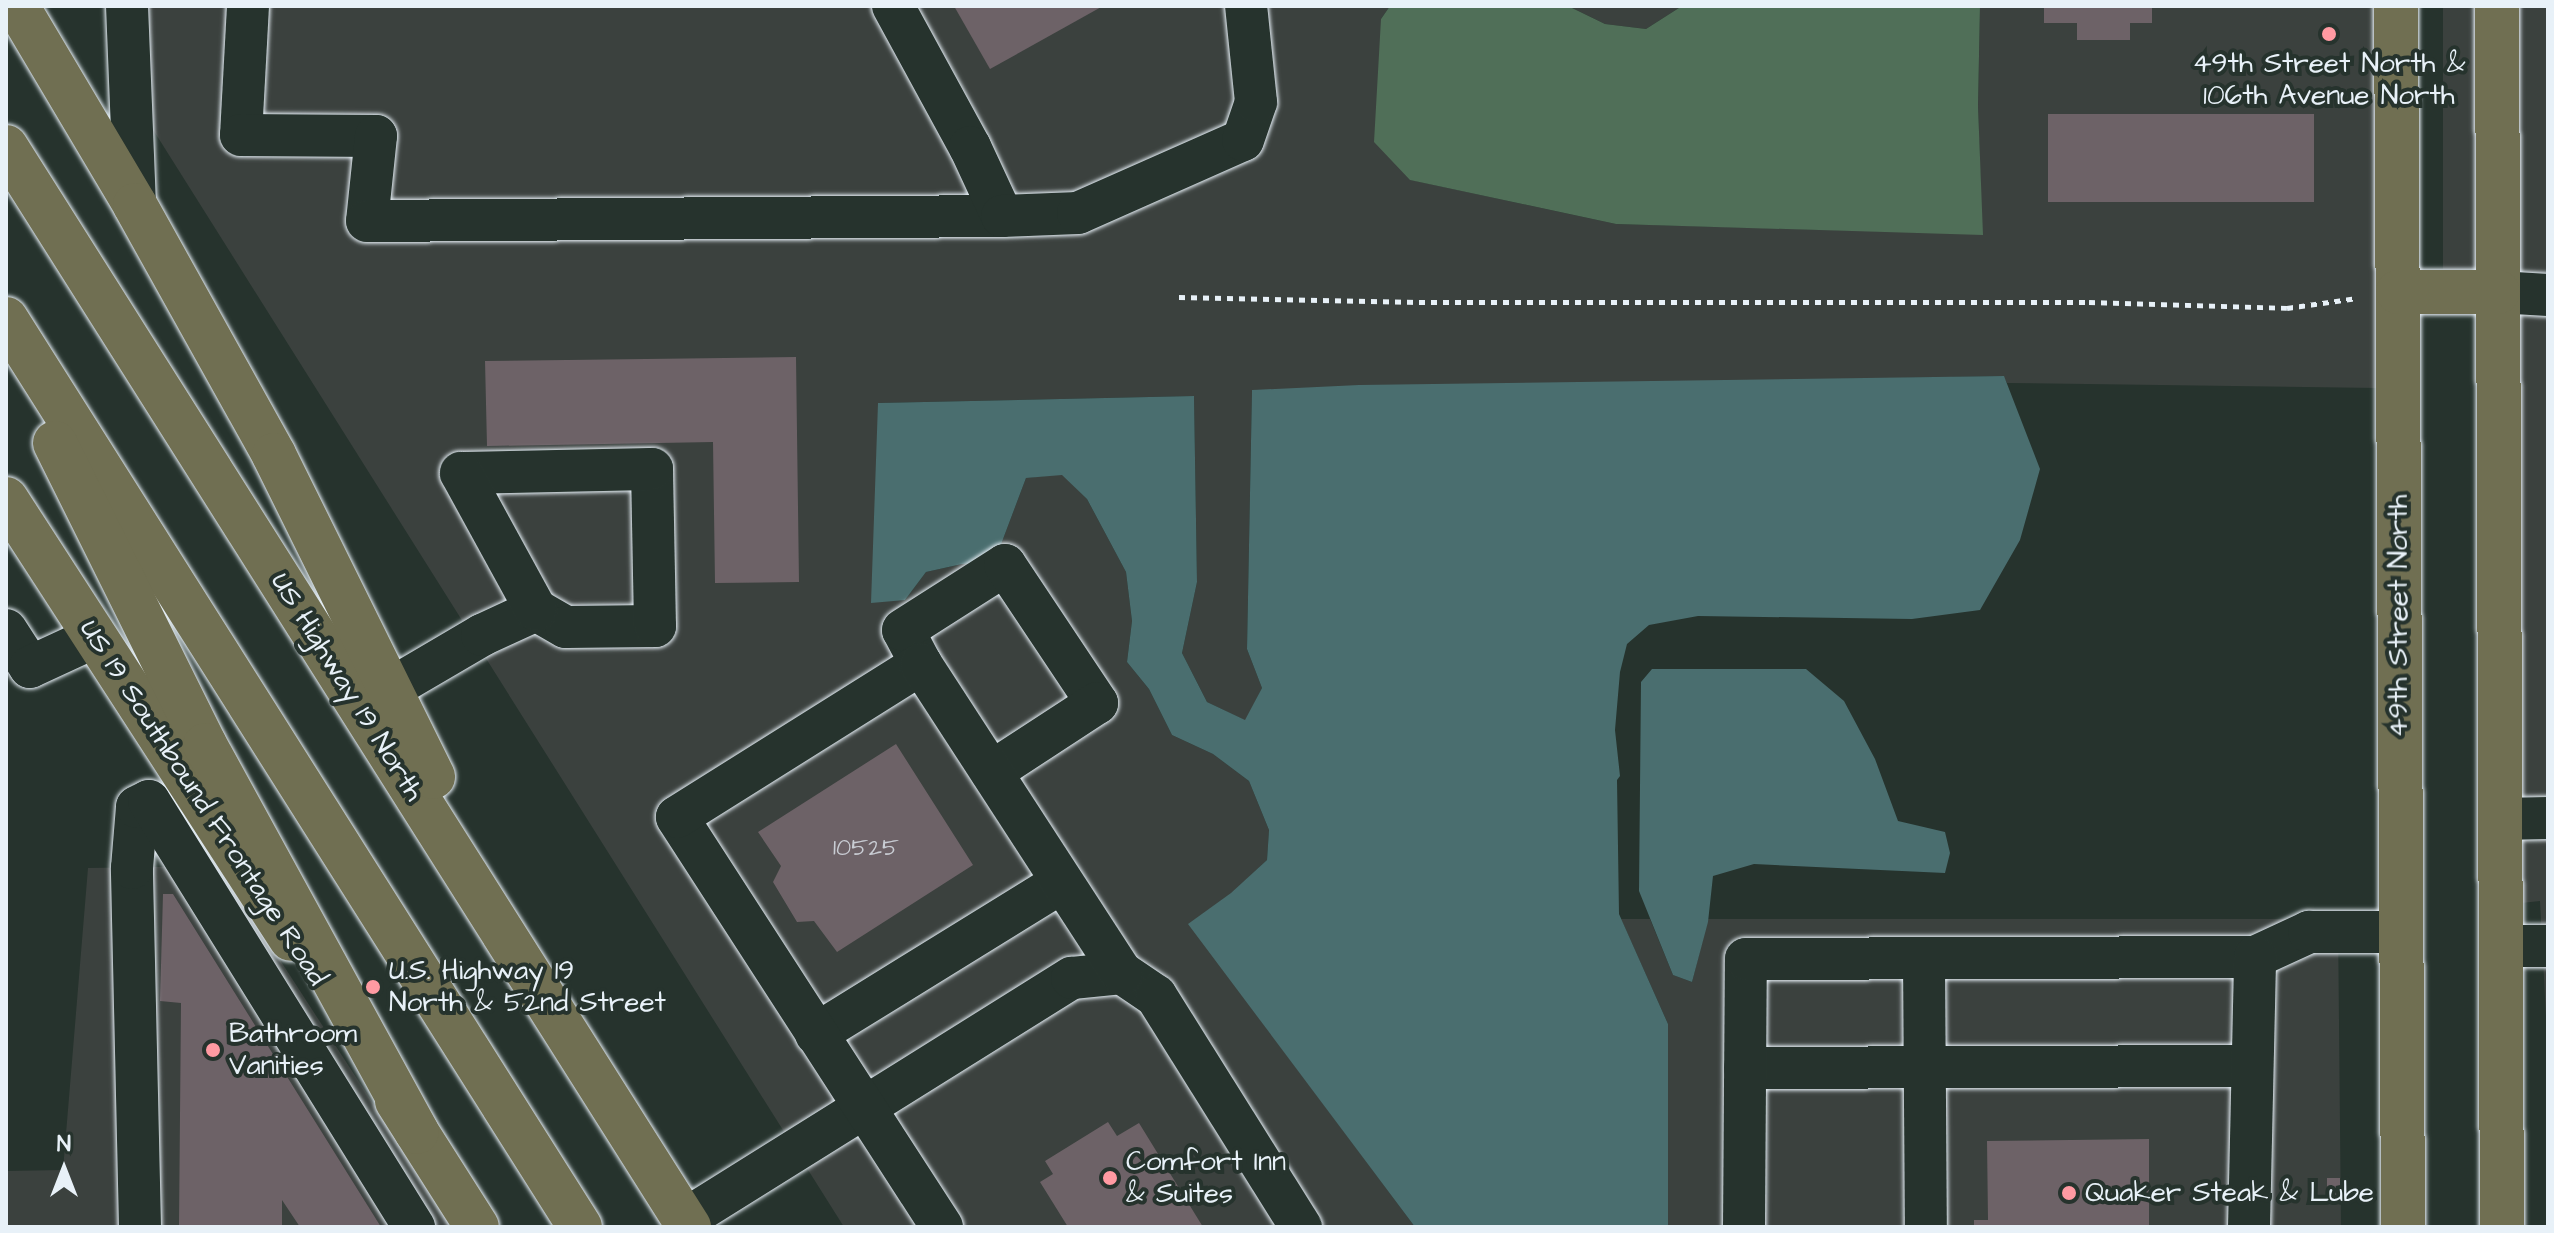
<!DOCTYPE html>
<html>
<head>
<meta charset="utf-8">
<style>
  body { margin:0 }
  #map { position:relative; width:2554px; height:1233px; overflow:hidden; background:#26332d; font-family:"Architects Daughter",sans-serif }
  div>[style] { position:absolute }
  .built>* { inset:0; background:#3b413e; transform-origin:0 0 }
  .green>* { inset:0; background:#506f58 }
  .water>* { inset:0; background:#4a6e6f }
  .building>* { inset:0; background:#6d6267; transform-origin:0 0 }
  .path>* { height:5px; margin-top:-2.5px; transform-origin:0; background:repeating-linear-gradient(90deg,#e8f1f8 0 6px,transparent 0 12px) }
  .roads { filter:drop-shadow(0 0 2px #e8f1f8) drop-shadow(0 0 2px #e8f1f8) }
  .minor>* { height:42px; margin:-21px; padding:0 21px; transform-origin:21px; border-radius:21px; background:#26332d }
  .major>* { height:44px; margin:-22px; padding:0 22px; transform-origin:22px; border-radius:22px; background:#706f52 }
  .highway>* { height:44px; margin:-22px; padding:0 22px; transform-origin:22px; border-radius:22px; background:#706f52 }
  .dots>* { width:22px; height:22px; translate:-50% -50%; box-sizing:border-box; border:4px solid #26332d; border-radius:50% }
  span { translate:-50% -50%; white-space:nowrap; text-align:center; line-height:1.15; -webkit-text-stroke:8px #26332d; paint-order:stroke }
  .number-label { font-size:24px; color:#c9cdd4 }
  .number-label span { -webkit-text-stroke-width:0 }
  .poi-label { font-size:28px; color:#e8f1f8 }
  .left { translate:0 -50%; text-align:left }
  .street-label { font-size:28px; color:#e8f1f8 }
  .frame { position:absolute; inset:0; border:8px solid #e8f1f8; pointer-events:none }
  .north { position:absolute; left:24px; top:1129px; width:80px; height:80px; -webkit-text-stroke:6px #26332d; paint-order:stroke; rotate:0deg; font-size:22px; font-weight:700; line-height:32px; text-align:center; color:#e8f1f8 }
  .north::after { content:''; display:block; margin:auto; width:28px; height:36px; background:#e8f1f8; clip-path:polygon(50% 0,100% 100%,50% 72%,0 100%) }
</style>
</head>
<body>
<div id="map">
  <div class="built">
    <div style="clip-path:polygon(147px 6px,1390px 6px,1381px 19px,1411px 180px,1616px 224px,1982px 234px,1978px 106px,1980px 6px,2376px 6px,2378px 388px,2007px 383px,2003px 376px,1252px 390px,1247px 649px,1262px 688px,1246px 721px,1207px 702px,1182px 653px,1197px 582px,1194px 396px,878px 403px,905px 600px,926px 572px,962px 564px,994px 563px,1026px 478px,1062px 474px,1087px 499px,1126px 572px,1132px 621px,1127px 662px,1149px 689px,1172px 735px,1213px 754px,1249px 781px,1269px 830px,1267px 860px,1232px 893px,1189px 924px,1415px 1227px,844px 1227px,152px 128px)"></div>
    <div style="clip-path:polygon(1568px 6px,1682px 6px,1646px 29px,1605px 24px)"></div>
    <div style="left:2443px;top:6px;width:33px;height:263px"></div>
    <div style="clip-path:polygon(2517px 6px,2548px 6px,2548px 1055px,2540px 901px,2521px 903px)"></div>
    <div style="clip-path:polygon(219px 866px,400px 1145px,452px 1227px,6px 1227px,6px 1171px,63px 1170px,88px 868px)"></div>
    <div style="clip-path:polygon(1621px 919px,1650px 919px,1673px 975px,1692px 982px,1708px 919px,2338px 919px,2341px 1227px,1668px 1227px,1668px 1024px)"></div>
  </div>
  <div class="green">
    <div style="clip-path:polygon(1390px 6px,1568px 6px,1605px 24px,1646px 29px,1682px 6px,1980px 6px,1978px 106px,1983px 235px,1616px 224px,1410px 180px,1374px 142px,1381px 19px)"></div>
  </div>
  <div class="water">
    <div style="clip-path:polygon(2004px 376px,2040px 469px,2020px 540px,1980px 610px,1912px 619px,1698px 616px,1649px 625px,1627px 644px,1620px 672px,1615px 730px,1620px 776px,1617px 780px,1619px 914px,1668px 1024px,1668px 1227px,1415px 1227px,1188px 924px,1231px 893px,1267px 860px,1269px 830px,1249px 781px,1213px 754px,1172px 735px,1149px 689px,1127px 662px,1132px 621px,1126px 572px,1087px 499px,1062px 475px,1026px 478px,994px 563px,962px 564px,926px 572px,905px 600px,871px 603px,878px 403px,1194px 396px,1197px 582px,1182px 653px,1207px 702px,1245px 720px,1262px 688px,1247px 649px,1252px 390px,1359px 385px)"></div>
    <div style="clip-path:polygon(1652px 669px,1806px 669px,1844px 701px,1875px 759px,1898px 821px,1945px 832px,1950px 853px,1945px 873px,1754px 864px,1713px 876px,1708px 922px,1692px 982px,1673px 975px,1639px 891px,1641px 682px)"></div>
  </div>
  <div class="building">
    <div style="clip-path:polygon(954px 6px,1103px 6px,990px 69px)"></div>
    <div style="clip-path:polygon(2044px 6px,2152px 6px,2152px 23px,2130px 23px,2130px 40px,2077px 40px,2077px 23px,2044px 23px)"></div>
    <div style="left:2048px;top:114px;width:266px;height:88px"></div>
    <div style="clip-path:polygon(796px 357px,799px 582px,715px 583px,713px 442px,487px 446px,485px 361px)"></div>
    <div style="clip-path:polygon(896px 744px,973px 865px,837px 952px,814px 921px,797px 922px,773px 882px,781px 866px,758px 832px)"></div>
    <div style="clip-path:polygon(163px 894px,173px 894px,381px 1227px,300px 1227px,282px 1200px,282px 1227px,179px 1227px,181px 1003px,160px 1001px)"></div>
    <div style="clip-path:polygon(1108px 1122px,1117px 1136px,1139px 1123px,1203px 1227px,1068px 1227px,1040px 1182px,1053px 1174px,1045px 1161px)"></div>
    <div style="clip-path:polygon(2149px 1139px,2149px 1227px,1974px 1227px,1974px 1220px,1988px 1220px,1987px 1141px)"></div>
    <div style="left:2327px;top:1178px;width:13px;height:21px"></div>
  </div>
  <div class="path">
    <div style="left:1179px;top:297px;width:240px;rotate:1.2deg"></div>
    <div style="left:1419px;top:302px;width:670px"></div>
    <div style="left:2089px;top:302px;width:198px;rotate:1.7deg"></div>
    <div style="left:2287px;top:308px;width:71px;rotate:-8.1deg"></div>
  </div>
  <div class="roads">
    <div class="minor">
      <div style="left:127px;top:6px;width:199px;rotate:87.7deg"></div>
      <div style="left:248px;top:6px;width:129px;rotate:93.1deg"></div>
      <div style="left:241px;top:135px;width:135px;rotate:0.4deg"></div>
      <div style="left:376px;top:136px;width:85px;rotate:96deg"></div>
      <div style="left:367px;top:221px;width:635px;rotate:-0.45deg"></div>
      <div style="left:893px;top:6px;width:161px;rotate:61.4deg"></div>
      <div style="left:970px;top:147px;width:76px;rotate:65.1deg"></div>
      <div style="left:1002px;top:216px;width:76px;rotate:-2.3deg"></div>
      <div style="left:1078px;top:213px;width:180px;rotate:-23.9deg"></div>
      <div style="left:1243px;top:140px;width:40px;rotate:-71.1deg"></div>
      <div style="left:1256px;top:102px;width:97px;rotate:-95.9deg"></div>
      <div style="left:2498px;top:292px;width:50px;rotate:3.4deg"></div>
      <div style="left:6px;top:630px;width:44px;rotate:57deg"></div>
      <div style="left:30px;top:667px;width:72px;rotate:-24.8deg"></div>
      <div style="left:921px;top:664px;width:38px;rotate:-118deg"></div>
      <div style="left:903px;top:630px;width:121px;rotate:-32.5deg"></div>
      <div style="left:1005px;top:565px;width:166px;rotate:56.3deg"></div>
      <div style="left:1097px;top:703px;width:126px;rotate:146.9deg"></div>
      <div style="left:390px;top:689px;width:107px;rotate:-30.4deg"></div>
      <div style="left:482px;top:635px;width:60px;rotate:-24.8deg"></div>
      <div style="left:536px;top:610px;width:34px;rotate:30deg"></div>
      <div style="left:566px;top:627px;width:89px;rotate:-0.6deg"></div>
      <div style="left:655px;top:626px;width:157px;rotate:-91.1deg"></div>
      <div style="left:652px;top:469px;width:191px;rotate:178.8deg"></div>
      <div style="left:461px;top:473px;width:156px;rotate:61.3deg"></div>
      <div style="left:2500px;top:819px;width:48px;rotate:-1.2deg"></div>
      <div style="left:2501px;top:946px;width:47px"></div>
      <div style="left:1924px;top:959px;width:268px;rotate:89.6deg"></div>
      <div style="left:816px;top:1034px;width:289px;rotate:-31.7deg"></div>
      <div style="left:1745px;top:1068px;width:506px;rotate:-0.23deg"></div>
      <div style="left:684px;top:1220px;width:457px;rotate:-32deg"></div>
      <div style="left:1072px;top:978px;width:50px;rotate:-5.7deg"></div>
      <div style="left:1122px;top:973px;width:41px;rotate:34.1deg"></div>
      <div style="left:1156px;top:996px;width:273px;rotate:57.9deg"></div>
      <div style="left:140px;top:1227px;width:359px;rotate:-91.3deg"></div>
      <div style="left:132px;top:868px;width:61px;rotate:-85.3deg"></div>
      <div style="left:137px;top:807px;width:13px;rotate:-27deg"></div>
      <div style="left:149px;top:801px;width:502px;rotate:58.12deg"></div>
      <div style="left:942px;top:1227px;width:488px;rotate:-122.9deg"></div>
      <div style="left:677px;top:817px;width:288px;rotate:-32.1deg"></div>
      <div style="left:921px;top:664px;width:369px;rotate:57deg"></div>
      <div style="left:1744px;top:1227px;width:268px;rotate:-89.6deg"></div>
      <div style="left:1746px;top:959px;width:509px;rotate:-0.23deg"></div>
      <div style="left:2255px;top:957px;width:60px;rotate:-24.8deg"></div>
      <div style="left:2309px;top:932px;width:92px"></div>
      <div style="left:2249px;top:1227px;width:270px;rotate:-88.7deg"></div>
    </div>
    <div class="major">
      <div style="left:17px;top:6px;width:231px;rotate:59.3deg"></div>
      <div style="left:2396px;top:6px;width:1221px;rotate:89.67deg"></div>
      <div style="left:2497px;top:6px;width:1221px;rotate:89.77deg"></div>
      <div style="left:2398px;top:292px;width:100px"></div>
      <div style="left:6px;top:499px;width:524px;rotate:57.07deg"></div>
      <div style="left:397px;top:1101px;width:149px;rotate:57.6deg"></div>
    </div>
    <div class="highway">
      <div style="left:6px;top:147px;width:1278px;rotate:57.69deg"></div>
      <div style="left:135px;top:205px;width:286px;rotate:60.9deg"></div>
      <div style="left:274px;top:455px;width:359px;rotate:63.7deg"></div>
      <div style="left:6px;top:319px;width:1074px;rotate:57.7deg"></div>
      <div style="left:55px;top:443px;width:337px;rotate:63.6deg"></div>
      <div style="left:205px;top:745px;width:441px;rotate:61.3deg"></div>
    </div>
  </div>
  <div class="dots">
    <div style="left:2329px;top:34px;background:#ff9aa2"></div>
    <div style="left:373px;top:987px;background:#ff9aa2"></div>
    <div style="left:213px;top:1050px;background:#ff9aa2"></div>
    <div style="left:1110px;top:1178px;background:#ff9aa2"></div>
    <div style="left:2069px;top:1193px;background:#ff9aa2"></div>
  </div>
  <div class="number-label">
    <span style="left:866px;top:849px">10525</span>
  </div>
  <div class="poi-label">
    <span style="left:2329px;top:80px">49th Street North &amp;<br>106th Avenue North</span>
    <span class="left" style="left:389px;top:987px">U.S. Highway 19<br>North &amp; 52nd Street</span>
    <span class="left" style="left:229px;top:1050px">Bathroom<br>Vanities</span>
    <span class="left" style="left:1126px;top:1178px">Comfort Inn<br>&amp; Suites</span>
    <span class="left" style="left:2085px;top:1193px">Quaker Steak &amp; Lube</span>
  </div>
  <div class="street-label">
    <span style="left:2399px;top:616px;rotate:-90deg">49th Street North</span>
    <span style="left:347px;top:687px;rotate:58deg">US Highway 19 North</span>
    <span style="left:203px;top:803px;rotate:57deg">US 19 Southbound Frontage Road</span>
  </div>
  <div class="frame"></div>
  <div class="north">N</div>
</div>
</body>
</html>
